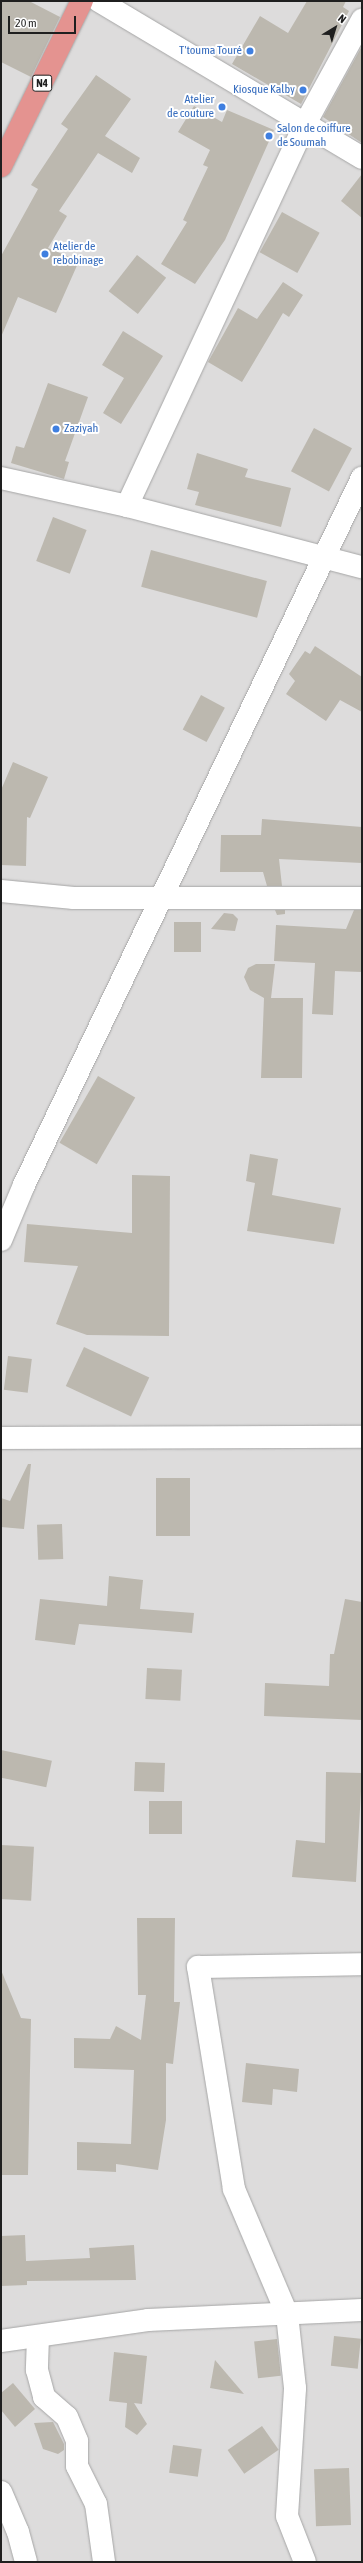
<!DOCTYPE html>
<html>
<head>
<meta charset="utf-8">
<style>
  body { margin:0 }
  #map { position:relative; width:363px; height:2563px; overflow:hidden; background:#efeee6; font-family:"Asap Condensed",sans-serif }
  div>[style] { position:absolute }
  .residential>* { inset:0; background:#dddcdc; transform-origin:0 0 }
  .building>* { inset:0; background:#bcb8af; transform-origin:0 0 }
  .roads { filter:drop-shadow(0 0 1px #a6a6a6) drop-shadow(0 0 1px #a6a6a6) }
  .minor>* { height:22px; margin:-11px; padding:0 11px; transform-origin:11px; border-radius:11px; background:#fff }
  .highway>* { height:22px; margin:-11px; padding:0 11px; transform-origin:11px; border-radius:11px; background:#e49390 }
  .dots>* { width:11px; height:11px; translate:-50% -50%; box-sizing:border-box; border:2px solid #fff; border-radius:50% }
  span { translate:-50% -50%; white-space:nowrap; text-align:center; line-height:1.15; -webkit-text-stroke:4px #fff; paint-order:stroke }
  .shield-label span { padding:1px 3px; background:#fff; border:1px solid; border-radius:3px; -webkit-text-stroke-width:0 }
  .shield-label { font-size:11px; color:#1f1f1f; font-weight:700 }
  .shop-label { font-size:12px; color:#366cbe }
  .right { translate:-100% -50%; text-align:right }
  .left { translate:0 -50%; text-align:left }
  .frame { position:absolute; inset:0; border:2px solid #1f1f1f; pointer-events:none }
  .north { position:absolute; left:315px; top:8px; width:40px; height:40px; -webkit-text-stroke:3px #fff; paint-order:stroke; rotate:38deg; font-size:11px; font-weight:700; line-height:16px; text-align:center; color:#1f1f1f }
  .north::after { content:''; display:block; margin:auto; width:14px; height:18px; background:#1f1f1f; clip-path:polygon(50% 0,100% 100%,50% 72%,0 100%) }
  .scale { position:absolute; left:8px; top:16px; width:68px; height:18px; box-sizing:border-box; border:2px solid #1f1f1f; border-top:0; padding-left:5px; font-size:12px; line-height:14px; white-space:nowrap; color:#1f1f1f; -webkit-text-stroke:3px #fff; paint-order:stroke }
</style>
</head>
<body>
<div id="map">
  <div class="residential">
    <div style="left:1px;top:1px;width:361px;height:2561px"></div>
  </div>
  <div class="building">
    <div style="clip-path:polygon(1px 1px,29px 1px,60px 17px,31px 77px,1px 62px)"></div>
    <div style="clip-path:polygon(307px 1px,346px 1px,343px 7px,349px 11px,301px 104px,232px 64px,260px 16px,288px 33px)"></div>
    <div style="clip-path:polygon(362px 46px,362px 143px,323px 117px)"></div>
    <div style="clip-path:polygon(96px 75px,131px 99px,105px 136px,140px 158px,132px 173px,98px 153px,59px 211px,67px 216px,48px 248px,79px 261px,56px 313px,18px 297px,1px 337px,1px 256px,38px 189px,31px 185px,68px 129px,61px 124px)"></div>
    <div style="clip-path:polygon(194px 106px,222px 122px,227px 110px,274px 130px,225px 240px,195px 284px,161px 264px,187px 222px,183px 220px,208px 167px,203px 165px,210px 150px,178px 132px)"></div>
    <div style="clip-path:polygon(362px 174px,362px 218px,341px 201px)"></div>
    <div style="left:282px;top:212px;width:43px;height:46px;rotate:29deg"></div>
    <div style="left:137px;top:255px;width:37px;height:46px;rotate:38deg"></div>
    <div style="clip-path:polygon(283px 282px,303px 295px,289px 317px,283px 313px,242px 382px,208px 362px,238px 308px,257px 319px)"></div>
    <div style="clip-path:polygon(123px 331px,163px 356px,121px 424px,103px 413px,124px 378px,102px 365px)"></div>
    <div style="clip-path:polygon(48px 383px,88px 397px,65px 461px,69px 462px,64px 479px,11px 463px,16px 446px,24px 448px)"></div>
    <div style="left:314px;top:428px;width:43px;height:49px;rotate:28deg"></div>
    <div style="clip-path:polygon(197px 453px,248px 469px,245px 477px,291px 488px,281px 527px,195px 505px,199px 492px,187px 489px)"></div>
    <div style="left:53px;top:517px;width:36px;height:47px;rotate:21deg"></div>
    <div style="left:151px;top:550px;width:120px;height:38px;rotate:15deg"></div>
    <div style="clip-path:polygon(315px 646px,362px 677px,362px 712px,340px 700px,326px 721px,286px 694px,295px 681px,289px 674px,305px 651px,310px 654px)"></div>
    <div style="left:201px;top:695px;width:27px;height:39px;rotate:28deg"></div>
    <div style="clip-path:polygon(13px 762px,48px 777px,30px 818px,27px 817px,26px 866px,1px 865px,1px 790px)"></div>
    <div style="clip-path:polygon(262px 819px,362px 827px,362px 863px,279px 859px,282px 886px,267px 886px,263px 872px,220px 872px,221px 835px,261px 835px)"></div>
    <div style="clip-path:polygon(275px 910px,285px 910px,285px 914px,277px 915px)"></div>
    <div style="clip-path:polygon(354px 910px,362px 910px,362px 972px,335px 971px,333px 1015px,312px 1014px,315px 963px,274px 961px,276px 925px,346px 929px)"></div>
    <div style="clip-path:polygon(224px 913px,233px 914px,238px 919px,235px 931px,211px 929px)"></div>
    <div style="left:174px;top:922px;width:27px;height:30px"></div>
    <div style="clip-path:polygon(256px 964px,275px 964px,271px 998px,303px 998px,302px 1078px,261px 1078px,264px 998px,250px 990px,244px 977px,248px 968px)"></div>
    <div style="left:98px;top:1076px;width:43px;height:77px;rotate:30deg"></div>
    <div style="clip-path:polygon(250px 1154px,278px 1159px,272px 1195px,341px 1208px,334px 1244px,247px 1231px,255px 1183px,246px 1181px)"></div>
    <div style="clip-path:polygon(132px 1175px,170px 1176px,169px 1336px,87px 1335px,56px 1324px,78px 1266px,24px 1262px,27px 1224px,132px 1233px)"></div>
    <div style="left:84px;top:1347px;width:72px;height:43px;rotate:25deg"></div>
    <div style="left:8px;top:1356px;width:24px;height:34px;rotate:7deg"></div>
    <div style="clip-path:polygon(28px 1464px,31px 1464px,24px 1529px,1px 1527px,1px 1498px,10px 1501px)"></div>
    <div style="left:156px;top:1478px;width:34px;height:58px"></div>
    <div style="left:62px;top:1524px;width:35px;height:25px;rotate:88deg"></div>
    <div style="clip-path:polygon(109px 1576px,143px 1580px,140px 1609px,194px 1613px,192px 1633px,79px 1624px,75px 1645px,35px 1640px,40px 1599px,107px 1606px)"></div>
    <div style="clip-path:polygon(345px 1599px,362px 1602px,362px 1720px,264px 1716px,265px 1683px,329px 1686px,330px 1654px,334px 1654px)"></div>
    <div style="left:147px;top:1668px;width:35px;height:31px;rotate:3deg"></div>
    <div style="left:1px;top:1750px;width:52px;height:27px;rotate:12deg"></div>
    <div style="left:135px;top:1762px;width:30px;height:29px;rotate:2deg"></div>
    <div style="clip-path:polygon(326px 1772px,362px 1773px,356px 1882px,292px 1877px,296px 1840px,325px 1843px)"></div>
    <div style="left:149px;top:1801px;width:33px;height:33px"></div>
    <div style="left:1px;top:1845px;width:33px;height:54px;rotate:3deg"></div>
    <div style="clip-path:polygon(137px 1918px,175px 1918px,174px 2002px,180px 2002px,173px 2064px,166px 2063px,166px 2120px,158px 2170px,116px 2164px,116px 2172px,77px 2170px,77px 2142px,131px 2144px,134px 2070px,74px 2068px,74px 2038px,110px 2039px,116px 2026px,141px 2040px,146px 1995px,138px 1995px)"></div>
    <div style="clip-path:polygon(1px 1970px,21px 2018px,31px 2019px,28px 2175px,1px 2175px)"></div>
    <div style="clip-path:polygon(246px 2063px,299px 2069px,297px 2092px,273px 2089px,272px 2105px,242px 2102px)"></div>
    <div style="clip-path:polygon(25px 2235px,26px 2261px,90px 2258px,89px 2248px,134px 2245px,136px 2280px,27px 2281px,27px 2285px,1px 2286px,1px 2236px)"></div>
    <div style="left:334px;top:2336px;width:27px;height:30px;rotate:6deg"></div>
    <div style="left:277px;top:2339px;width:37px;height:23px;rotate:84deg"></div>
    <div style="clip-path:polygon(114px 2352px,147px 2356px,142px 2404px,134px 2403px,147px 2424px,137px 2435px,125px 2427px,127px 2403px,109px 2401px)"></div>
    <div style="clip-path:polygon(215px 2360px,244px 2394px,210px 2388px)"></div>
    <div style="clip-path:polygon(13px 2383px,35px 2409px,15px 2427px,1px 2410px,1px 2393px)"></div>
    <div style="clip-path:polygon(53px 2422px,64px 2444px,64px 2450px,58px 2454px,43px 2449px,34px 2423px)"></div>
    <div style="left:262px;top:2426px;width:29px;height:42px;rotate:55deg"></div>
    <div style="left:173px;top:2445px;width:29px;height:28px;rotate:8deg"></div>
    <div style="left:349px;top:2468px;width:57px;height:35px;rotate:88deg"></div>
  </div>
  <div class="roads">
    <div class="minor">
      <div style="left:99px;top:1px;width:306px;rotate:30.8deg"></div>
      <div style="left:1px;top:478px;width:129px;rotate:12.5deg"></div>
      <div style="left:127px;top:506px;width:243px;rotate:14.6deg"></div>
      <div style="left:127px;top:506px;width:421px;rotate:-65deg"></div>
      <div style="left:305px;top:124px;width:119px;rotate:-61.3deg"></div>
      <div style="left:1px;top:891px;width:73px;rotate:5.5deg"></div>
      <div style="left:74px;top:898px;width:288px"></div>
      <div style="left:1px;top:1240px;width:60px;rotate:-67.3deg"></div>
      <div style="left:24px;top:1185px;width:784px;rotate:-64.45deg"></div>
      <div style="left:1px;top:1438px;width:361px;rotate:-0.2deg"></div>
      <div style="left:38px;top:2337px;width:33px;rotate:92deg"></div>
      <div style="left:37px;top:2370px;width:28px;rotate:75deg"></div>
      <div style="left:44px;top:2397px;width:30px;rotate:41deg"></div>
      <div style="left:67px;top:2417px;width:26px;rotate:67deg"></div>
      <div style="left:77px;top:2441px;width:25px;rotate:90deg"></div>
      <div style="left:77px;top:2466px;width:42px;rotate:63.4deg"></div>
      <div style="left:96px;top:2504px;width:59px;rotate:82.1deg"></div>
      <div style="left:1px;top:2341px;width:148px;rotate:-8.1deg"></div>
      <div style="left:148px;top:2320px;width:214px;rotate:-2.7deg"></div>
      <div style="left:1px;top:2492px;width:43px;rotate:67deg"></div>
      <div style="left:18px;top:2532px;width:31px;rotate:75deg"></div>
      <div style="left:305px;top:2562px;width:49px;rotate:-111.4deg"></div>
      <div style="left:287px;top:2516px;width:128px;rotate:-86.4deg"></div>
      <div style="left:295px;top:2388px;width:74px;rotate:-96.2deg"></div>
      <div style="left:287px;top:2314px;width:136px;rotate:-113deg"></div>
      <div style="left:234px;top:2189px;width:225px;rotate:-99.2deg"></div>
      <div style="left:198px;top:1967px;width:164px;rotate:-1deg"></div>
    </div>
    <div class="highway">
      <div style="left:1px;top:166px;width:184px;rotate:-63.9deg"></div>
    </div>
  </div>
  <div class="dots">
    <div style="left:250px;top:51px;background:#3f7fe0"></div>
    <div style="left:303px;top:90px;background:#3f7fe0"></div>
    <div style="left:222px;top:107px;background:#3f7fe0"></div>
    <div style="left:269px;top:136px;background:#3f7fe0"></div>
    <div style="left:45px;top:254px;background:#3f7fe0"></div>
    <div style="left:56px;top:429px;background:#3f7fe0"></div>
  </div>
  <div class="shield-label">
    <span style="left:42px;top:83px">N4</span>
  </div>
  <div class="shop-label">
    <span class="right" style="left:242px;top:51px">T'touma Touré</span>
    <span class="right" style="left:295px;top:90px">Kiosque Kalby</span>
    <span class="right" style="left:214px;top:107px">Atelier<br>de couture</span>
    <span class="left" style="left:277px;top:136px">Salon de coiffure<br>de Soumah</span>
    <span class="left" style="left:53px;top:254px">Atelier de<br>rebobinage</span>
    <span class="left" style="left:64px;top:429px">Zaziyah</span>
  </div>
  <div class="frame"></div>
  <div class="north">N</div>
  <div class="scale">20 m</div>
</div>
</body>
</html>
